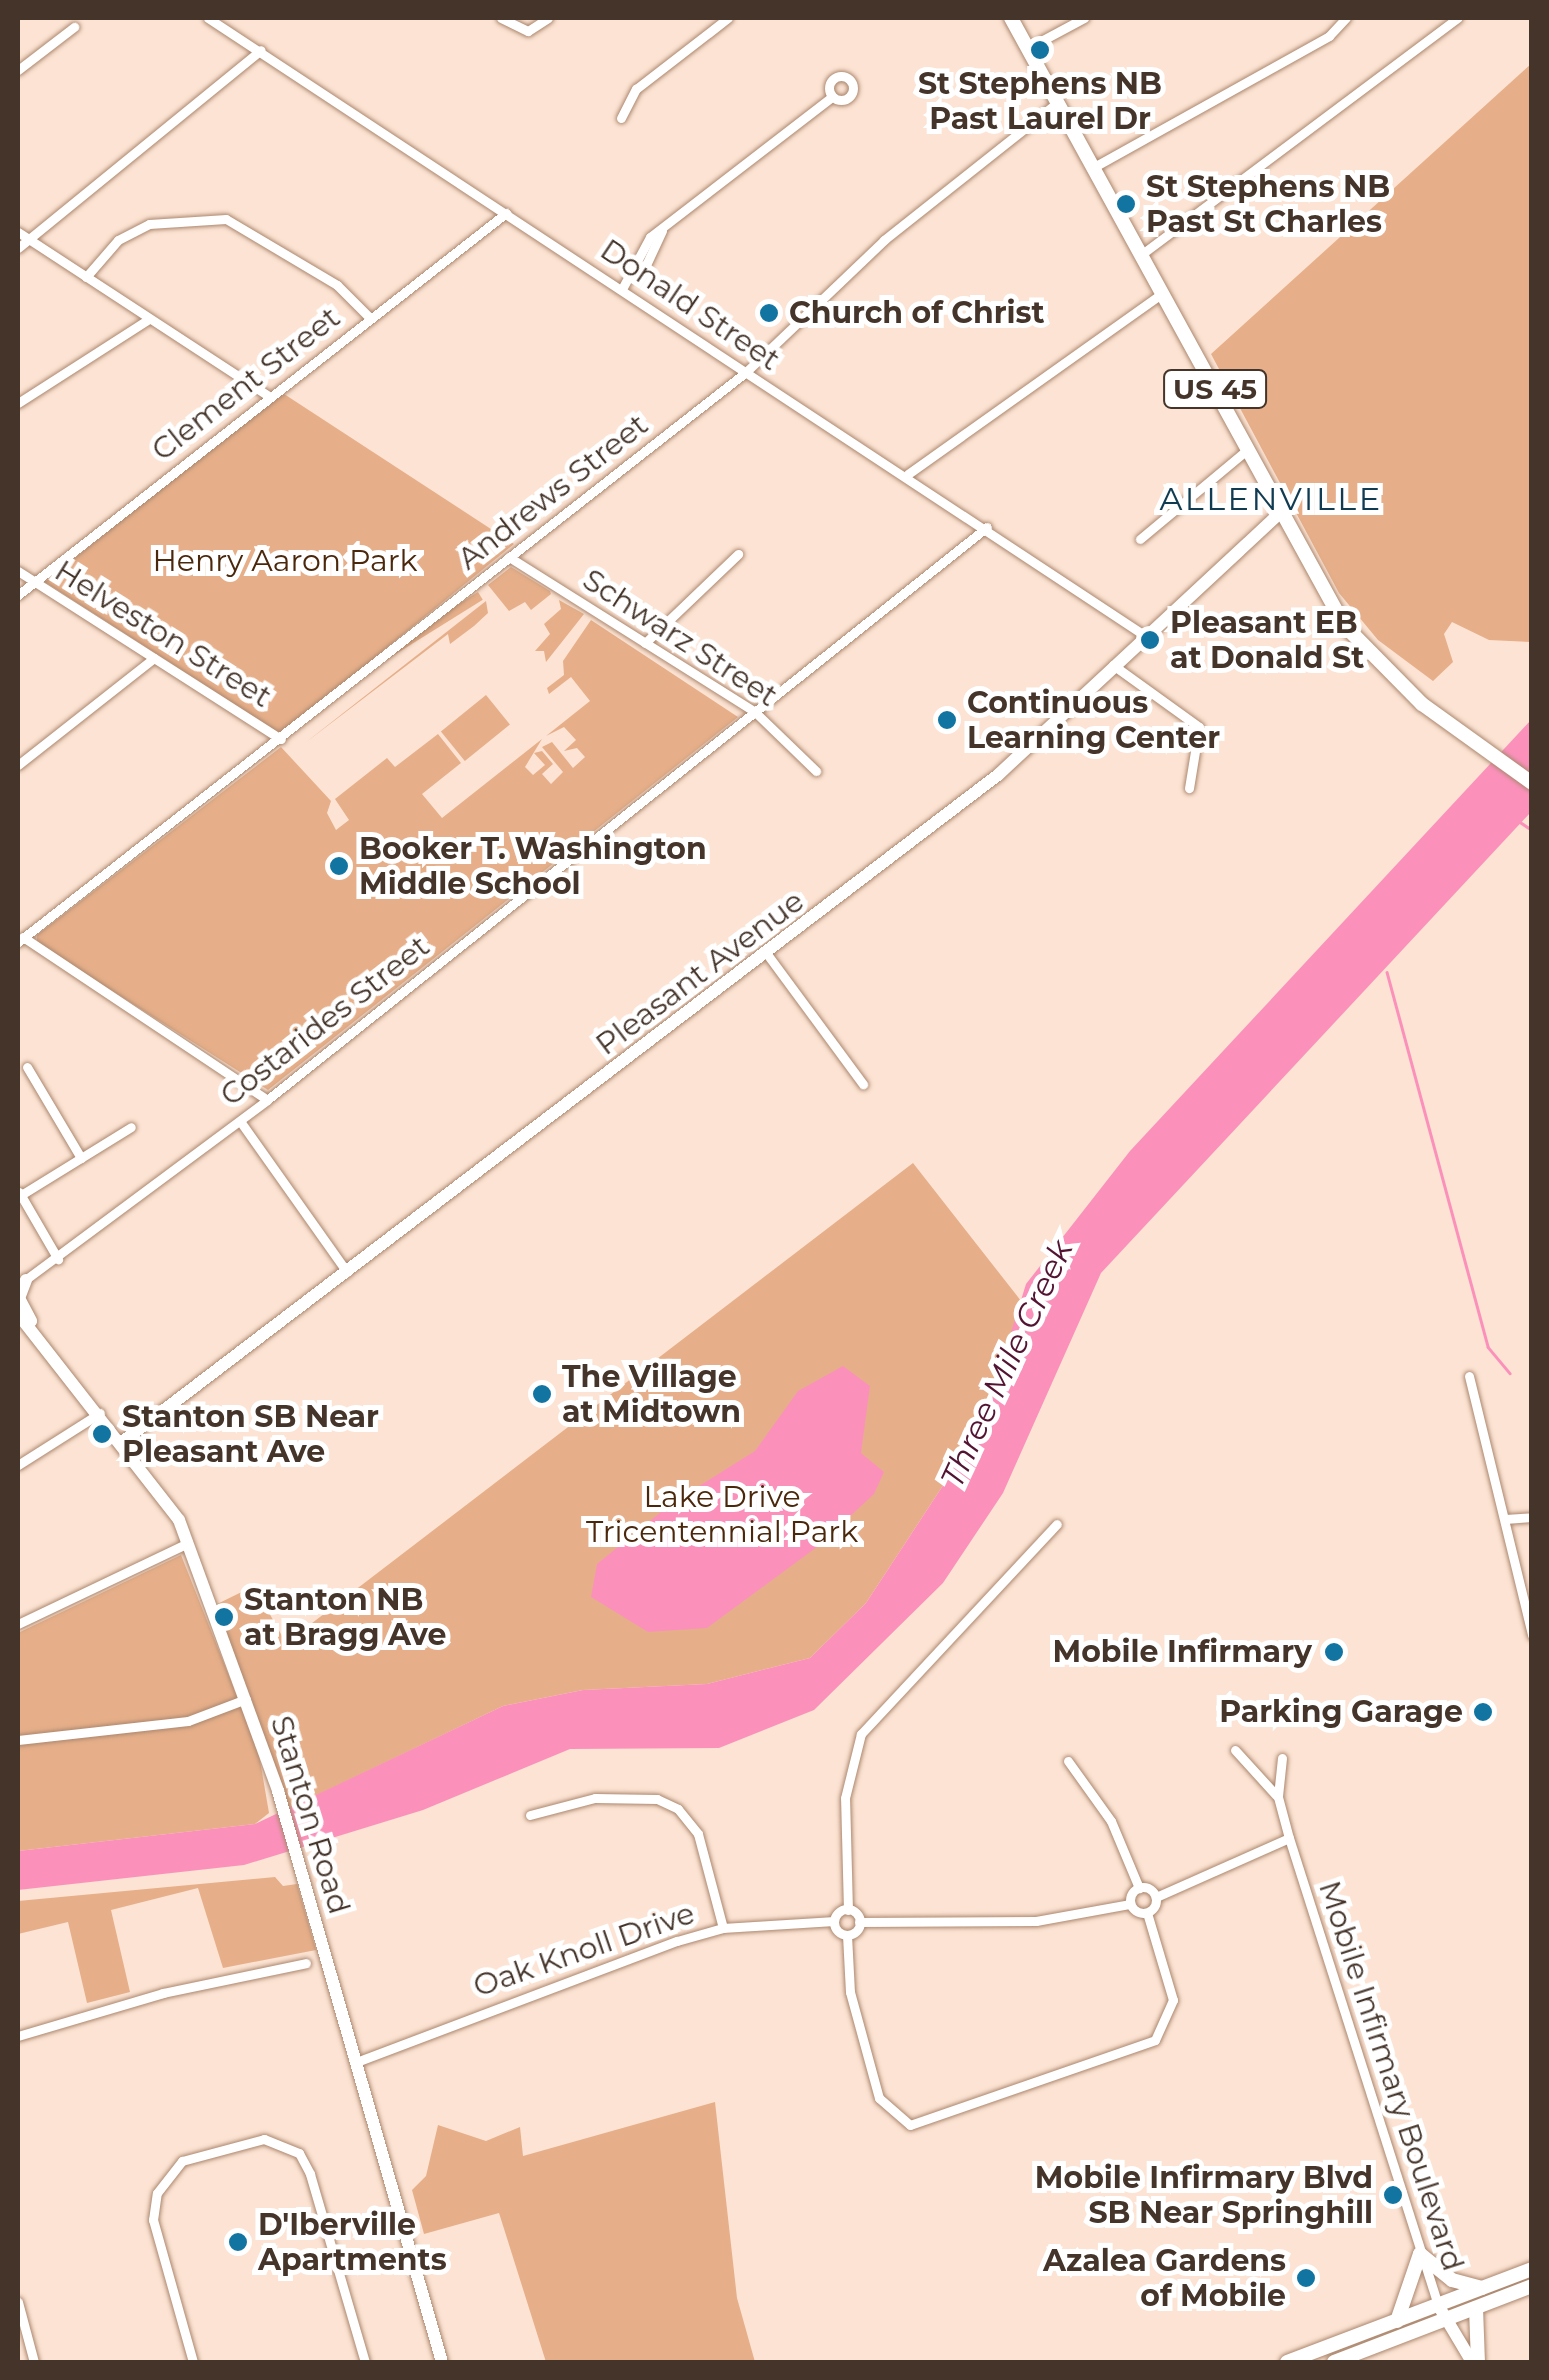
<!DOCTYPE html>
<html>
<head>
<meta charset="utf-8">
<style>
  body { margin:0 }
  #map { position:relative; width:1549px; height:2380px; overflow:hidden; background:#fce3d3; font-family:Montserrat,sans-serif }
  div>[style] { position:absolute }
  .green>* { inset:0; background:#e6af8a; transform-origin:0 0 }
  .water>* { inset:0; background:#fb91bb }
  .stream>* { height:2.5px; margin:-1.25px; padding:0 1.25px; transform-origin:1.25px; border-radius:1.25px; background:#fb91bb }
  .roads { filter:drop-shadow(0 0 2px #ac876e) drop-shadow(0 0 2px #ac876e) }
  .street>* { height:9px; margin:-4.5px; padding:0 4.5px; transform-origin:4.5px; border-radius:4.5px; background:#fff }
  .street>.ring { margin:-4.5px; padding:0; box-sizing:content-box; background:none; border:9px solid #fff; border-radius:50% }
  .secondary>* { height:12px; margin:-6px; padding:0 6px; transform-origin:6px; border-radius:6px; background:#fff }
  .primary>* { height:14px; margin:-7px; padding:0 7px; transform-origin:7px; border-radius:7px; background:#fff }
  .dots>* { width:28px; height:28px; translate:-50% -50%; box-sizing:border-box; border:5px solid #fff; border-radius:50% }
  span { translate:-50% -50%; white-space:nowrap; text-align:center; line-height:1.15; -webkit-text-stroke:10px #fff; paint-order:stroke }
  .shield-label span { padding:2px 8px; background:#fff; border:2px solid; border-radius:8px; -webkit-text-stroke-width:0 }
  .shield-label { font-size:28px; color:#44342a; font-weight:700 }
  .poi-label { font-size:30px; color:#44342a; font-weight:700 }
  .left { translate:0 -50%; text-align:left }
  .right { translate:-100% -50%; text-align:right }
  .street-label { font-size:30px; color:#44342a }
  .park-label { font-size:30px; color:#4b280c }
  .neighbourhood-label { font-size:32px; color:#103b51; letter-spacing:2.5px }
  .water-label { font-size:32px; color:#531332; font-style:italic }
  .frame { position:absolute; inset:0; border:20px solid #44342a; pointer-events:none }
</style>
</head>
<body>
<div id="map">
  <div class="green">
    <div style="clip-path:polygon(1531px 64px,1532px 642px,1489px 640px,1452px 622px,1444px 634px,1453px 662px,1433px 681px,1378px 640px,1339px 593px,1211px 354px)"></div>
    <div style="clip-path:polygon(281px 392px,514px 544px,281px 734px,45px 582px)"></div>
    <div style="clip-path:polygon(511px 567px,550px 591px,551px 594px,531px 610px,525px 602px,509px 611px,488px 585px)"></div>
    <div style="left:478px;top:592px;width:9px;height:241px;rotate:58deg"></div>
    <div style="clip-path:polygon(559px 600px,584px 614px,546px 662px,544px 651px,535px 651px,550px 634px,544px 624px,561px 609px)"></div>
    <div style="clip-path:polygon(486px 601px,488px 613px,474px 626px,450px 644px,448px 634px,305px 743px)"></div>
    <div style="clip-path:polygon(591px 620px,738px 717px,268px 1090px,37px 943px,37px 935px,281px 747px,331px 801px,327px 813px,336px 830px,349px 820px,335px 799px,387px 758px,395px 767px,438px 734px,461px 763px,422px 794px,442px 818px,542px 739px,525px 767px,533px 775px,545px 765px,534px 753px,542px 751px,553px 764px,542px 774px,551px 784px,563px 772px,542px 747px,552px 742px,573px 768px,585px 757px,577px 748px,564px 751px,576px 740px,564px 727px,546px 736px,590px 701px,571px 677px,549px 694px,547px 688px,564px 675px,563px 661px)"></div>
    <div style="left:486px;top:695px;width:38px;height:58px;rotate:51deg"></div>
    <div style="clip-path:polygon(913px 1163px,1025px 1306px,982px 1426px,866px 1603px,810px 1658px,707px 1684px,583px 1690px,503px 1706px,284px 1811px,213px 1606px,254px 1586px,286px 1643px)"></div>
    <div style="clip-path:polygon(181px 1555px,258px 1749px,269px 1813px,255px 1824px,18px 1851px,18px 1633px)"></div>
    <div style="clip-path:polygon(275px 1877px,283px 1886px,297px 1884px,316px 1950px,223px 1968px,198px 1888px,111px 1910px,130px 1992px,87px 2003px,68px 1922px,18px 1934px,18px 1901px)"></div>
    <div style="clip-path:polygon(715px 2102px,737px 2298px,755px 2362px,546px 2362px,499px 2213px,424px 2234px,412px 2190px,426px 2176px,438px 2125px,486px 2141px,520px 2127px,523px 2156px)"></div>
  </div>
  <div class="water">
    <div style="clip-path:polygon(1531px 720px,1531px 812px,1101px 1273px,1003px 1493px,943px 1583px,814px 1710px,719px 1748px,570px 1749px,423px 1810px,244px 1865px,18px 1890px,18px 1851px,255px 1824px,503px 1706px,583px 1690px,707px 1684px,810px 1658px,866px 1603px,982px 1426px,1026px 1284px,1130px 1151px)"></div>
    <div style="clip-path:polygon(843px 1366px,870px 1386px,861px 1453px,884px 1472px,874px 1494px,817px 1547px,707px 1628px,648px 1632px,591px 1597px,597px 1564px,672px 1503px,755px 1451px,798px 1391px)"></div>
  </div>
  <div class="stream">
    <div style="left:1520px;top:822px;width:14px;rotate:34deg"></div>
    <div style="left:1387px;top:972px;width:388px;rotate:74.9deg"></div>
    <div style="left:1488px;top:1347px;width:34px;rotate:50deg"></div>
  </div>
  <div class="roads">
    <div class="street">
      <div style="left:208px;top:18px;width:1121px;rotate:33.39deg"></div>
      <div style="left:501px;top:18px;width:30px;rotate:26deg"></div>
      <div style="left:528px;top:31px;width:24px;rotate:-33deg"></div>
      <div style="left:1028px;top:48px;width:64px;rotate:-28.2deg"></div>
      <div style="left:18px;top:70px;width:71px;rotate:-37.5deg"></div>
      <div class="ring" style="left:829px;top:76px;width:15px;height:15px"></div>
      <div style="left:621px;top:118px;width:33px;rotate:-63deg"></div>
      <div style="left:636px;top:89px;width:116px;rotate:-37.7deg"></div>
      <div style="left:1094px;top:167px;width:269px;rotate:-29.1deg"></div>
      <div style="left:1329px;top:36px;width:25px;rotate:-47deg"></div>
      <div style="left:18px;top:232px;width:300px;rotate:33.2deg"></div>
      <div style="left:18px;top:248px;width:313px;rotate:-39.2deg"></div>
      <div style="left:1142px;top:254px;width:394px;rotate:-36.8deg"></div>
      <div style="left:633px;top:273px;width:15px;rotate:-32deg"></div>
      <div style="left:646px;top:265px;width:38px;rotate:-65deg"></div>
      <div style="left:86px;top:277px;width:49px;rotate:-49.1deg"></div>
      <div style="left:118px;top:240px;width:35px;rotate:-27deg"></div>
      <div style="left:149px;top:224px;width:77px;rotate:-3.7deg"></div>
      <div style="left:226px;top:219px;width:129px;rotate:30.7deg"></div>
      <div style="left:337px;top:285px;width:47px;rotate:45deg"></div>
      <div style="left:622px;top:289px;width:59px;rotate:-61.7deg"></div>
      <div style="left:650px;top:237px;width:230px;rotate:-37.6deg"></div>
      <div style="left:18px;top:403px;width:156px;rotate:-32.7deg"></div>
      <div style="left:908px;top:474px;width:313px;rotate:-35.4deg"></div>
      <div style="left:1140px;top:539px;width:139px;rotate:-39.8deg"></div>
      <div style="left:509px;top:557px;width:291px;rotate:32.2deg"></div>
      <div style="left:755px;top:712px;width:85px;rotate:44deg"></div>
      <div style="left:18px;top:571px;width:312px;rotate:32.6deg"></div>
      <div style="left:18px;top:595px;width:620px;rotate:-38.05deg"></div>
      <div style="left:645px;top:643px;width:129px;rotate:-43.7deg"></div>
      <div style="left:1113px;top:665px;width:106px;rotate:35.8deg"></div>
      <div style="left:1199px;top:727px;width:62px;rotate:99.3deg"></div>
      <div style="left:18px;top:765px;width:173px;rotate:-38.2deg"></div>
      <div style="left:23px;top:937px;width:293px;rotate:33.7deg"></div>
      <div style="left:18px;top:942px;width:925px;rotate:-38.06deg"></div>
      <div style="left:746px;top:372px;width:191px;rotate:-43.7deg"></div>
      <div style="left:884px;top:240px;width:222px;rotate:-38.4deg"></div>
      <div style="left:767px;top:954px;width:162px;rotate:53.6deg"></div>
      <div style="left:27px;top:1067px;width:106px;rotate:59.3deg"></div>
      <div style="left:240px;top:1121px;width:185px;rotate:54.7deg"></div>
      <div style="left:19px;top:1192px;width:78px;rotate:59.8deg"></div>
      <div style="left:21px;top:1195px;width:129px;rotate:-31.7deg"></div>
      <div style="left:21px;top:1283px;width:307px;rotate:-36.6deg"></div>
      <div style="left:267px;top:1100px;width:920px;rotate:-38.51deg"></div>
      <div style="left:1469px;top:1376px;width:267px;rotate:76.3deg"></div>
      <div style="left:18px;top:1465px;width:97px;rotate:-32.4deg"></div>
      <div style="left:1505px;top:1519px;width:27px;rotate:-4deg"></div>
      <div style="left:18px;top:1624px;width:188px;rotate:-25.5deg"></div>
      <div style="left:18px;top:1740px;width:171px;rotate:-6.4deg"></div>
      <div style="left:188px;top:1721px;width:62px;rotate:-20.8deg"></div>
      <div style="left:1235px;top:1750px;width:61px;rotate:47.7deg"></div>
      <div style="left:1282px;top:1758px;width:39px;rotate:96deg"></div>
      <div style="left:1278px;top:1797px;width:42px;rotate:75deg"></div>
      <div style="left:1289px;top:1838px;width:490px;rotate:72.3deg"></div>
      <div style="left:1068px;top:1761px;width:74px;rotate:54.4deg"></div>
      <div style="left:1111px;top:1821px;width:73px;rotate:67.3deg"></div>
      <div style="left:530px;top:1815px;width:67px;rotate:-14.7deg"></div>
      <div style="left:595px;top:1798px;width:62px;rotate:0.9deg"></div>
      <div style="left:657px;top:1799px;width:23px;rotate:25deg"></div>
      <div style="left:678px;top:1809px;width:32px;rotate:51deg"></div>
      <div style="left:698px;top:1834px;width:97px;rotate:75.1deg"></div>
      <div class="ring" style="left:1130px;top:1887px;width:17px;height:17px"></div>
      <div style="left:1156px;top:1897px;width:145px;rotate:-23.9deg"></div>
      <div class="ring" style="left:834px;top:1909px;width:17px;height:17px"></div>
      <div style="left:848px;top:1910px;width:112px;rotate:-91.5deg"></div>
      <div style="left:845px;top:1798px;width:66px;rotate:-76deg"></div>
      <div style="left:861px;top:1734px;width:287px;rotate:-47deg"></div>
      <div style="left:859px;top:1922px;width:177px;rotate:-0.3deg"></div>
      <div style="left:1036px;top:1921px;width:96px;rotate:-10.3deg"></div>
      <div style="left:847px;top:1935px;width:57px;rotate:87deg"></div>
      <div style="left:850px;top:1992px;width:110px;rotate:74.7deg"></div>
      <div style="left:879px;top:2098px;width:41px;rotate:41.1deg"></div>
      <div style="left:910px;top:2125px;width:259px;rotate:-19.1deg"></div>
      <div style="left:1155px;top:2040px;width:44px;rotate:-65.8deg"></div>
      <div style="left:1173px;top:2000px;width:91px;rotate:-106.6deg"></div>
      <div style="left:18px;top:2036px;width:151px;rotate:-16.5deg"></div>
      <div style="left:163px;top:1993px;width:146px;rotate:-11.8deg"></div>
      <div style="left:359px;top:2061px;width:340px;rotate:-20.7deg"></div>
      <div style="left:677px;top:1941px;width:48px;rotate:-15.8deg"></div>
      <div style="left:723px;top:1928px;width:111px;rotate:-3.6deg"></div>
      <div style="left:18px;top:2302px;width:62px;rotate:75.1deg"></div>
      <div style="left:193px;top:2362px;width:148px;rotate:-105.7deg"></div>
      <div style="left:153px;top:2220px;width:27px;rotate:-82deg"></div>
      <div style="left:157px;top:2193px;width:41px;rotate:-52deg"></div>
      <div style="left:182px;top:2161px;width:85px;rotate:-15deg"></div>
      <div style="left:264px;top:2139px;width:38px;rotate:22deg"></div>
      <div style="left:299px;top:2153px;width:24px;rotate:62deg"></div>
      <div style="left:310px;top:2174px;width:196px;rotate:73.7deg"></div>
    </div>
    <div class="secondary">
      <div style="left:26px;top:1280px;width:19px;rotate:111deg"></div>
      <div style="left:19px;top:1298px;width:26px;rotate:62deg"></div>
      <div style="left:18px;top:1314px;width:261px;rotate:52deg"></div>
      <div style="left:179px;top:1520px;width:289px;rotate:69.9deg"></div>
      <div style="left:278px;top:1791px;width:594px;rotate:73.98deg"></div>
      <div style="left:122px;top:1442px;width:1101px;rotate:-37.29deg"></div>
      <div style="left:998px;top:775px;width:385px;rotate:-42.9deg"></div>
      <div style="left:1438px;top:2305px;width:66px;rotate:59.2deg"></div>
    </div>
    <div class="primary">
      <div style="left:1011px;top:18px;width:692px;rotate:61.25deg"></div>
      <div style="left:1344px;top:625px;width:111px;rotate:45.4deg"></div>
      <div style="left:1422px;top:704px;width:135px;rotate:35.7deg"></div>
      <div style="left:1420px;top:2254px;width:41px;rotate:39.1deg"></div>
      <div style="left:1452px;top:2280px;width:31px;rotate:15deg"></div>
      <div style="left:1476px;top:2308px;width:54px;rotate:87.9deg"></div>
      <div style="left:1397px;top:2321px;width:71px;rotate:-71.1deg"></div>
      <div style="left:1287px;top:2362px;width:262px;rotate:-20.8deg"></div>
      <div style="left:1334px;top:2362px;width:212px;rotate:-21deg"></div>
    </div>
  </div>
  <div class="dots">
    <div style="left:1040px;top:50px;background:#1274a1"></div>
    <div style="left:1126px;top:204px;background:#1274a1"></div>
    <div style="left:769px;top:313px;background:#1274a1"></div>
    <div style="left:1150px;top:640px;background:#1274a1"></div>
    <div style="left:947px;top:720px;background:#1274a1"></div>
    <div style="left:339px;top:866px;background:#1274a1"></div>
    <div style="left:542px;top:1394px;background:#1274a1"></div>
    <div style="left:102px;top:1434px;background:#1274a1"></div>
    <div style="left:224px;top:1617px;background:#1274a1"></div>
    <div style="left:1334px;top:1652px;background:#1274a1"></div>
    <div style="left:1483px;top:1712px;background:#1274a1"></div>
    <div style="left:1393px;top:2195px;background:#1274a1"></div>
    <div style="left:238px;top:2242px;background:#1274a1"></div>
    <div style="left:1306px;top:2278px;background:#1274a1"></div>
  </div>
  <div class="shield-label">
    <span style="left:1215px;top:389px">US 45</span>
  </div>
  <div class="poi-label">
    <span style="left:1040px;top:101px">St Stephens NB<br>Past Laurel Dr</span>
    <span class="left" style="left:1146px;top:204px">St Stephens NB<br>Past St Charles</span>
    <span class="left" style="left:789px;top:313px">Church of Christ</span>
    <span class="left" style="left:1170px;top:640px">Pleasant EB<br>at Donald St</span>
    <span class="left" style="left:967px;top:720px">Continuous<br>Learning Center</span>
    <span class="left" style="left:359px;top:866px">Booker T. Washington<br>Middle School</span>
    <span class="left" style="left:562px;top:1394px">The Village<br>at Midtown</span>
    <span class="left" style="left:122px;top:1434px">Stanton SB Near<br>Pleasant Ave</span>
    <span class="left" style="left:244px;top:1617px">Stanton NB<br>at Bragg Ave</span>
    <span class="right" style="left:1312px;top:1652px">Mobile Infirmary</span>
    <span class="right" style="left:1463px;top:1712px">Parking Garage</span>
    <span class="right" style="left:1373px;top:2195px">Mobile Infirmary Blvd<br>SB Near Springhill</span>
    <span class="left" style="left:258px;top:2242px">D'Iberville<br>Apartments</span>
    <span class="right" style="left:1286px;top:2278px">Azalea Gardens<br>of Mobile</span>
  </div>
  <div class="street-label">
    <span style="left:690px;top:305px;rotate:34deg">Donald Street</span>
    <span style="left:246px;top:384px;rotate:-38deg">Clement Street</span>
    <span style="left:553px;top:492px;rotate:-38deg">Andrews Street</span>
    <span style="left:163px;top:634px;rotate:32deg">Helveston Street</span>
    <span style="left:680px;top:638px;rotate:33deg">Schwarz Street</span>
    <span style="left:700px;top:973px;rotate:-37deg">Pleasant Avenue</span>
    <span style="left:325px;top:1021px;rotate:-38deg">Costarides Street</span>
    <span style="left:310px;top:1815px;rotate:73deg">Stanton Road</span>
    <span style="left:584px;top:1950px;rotate:-19deg">Oak Knoll Drive</span>
    <span style="left:1391px;top:2076px;rotate:72deg">Mobile Infirmary Boulevard</span>
  </div>
  <div class="park-label">
    <span style="left:285px;top:561px">Henry Aaron Park</span>
    <span style="left:722px;top:1514px">Lake Drive<br>Tricentennial Park</span>
  </div>
  <div class="neighbourhood-label">
    <span style="left:1271px;top:499px">ALLENVILLE</span>
  </div>
  <div class="water-label">
    <span style="left:1007px;top:1364px;rotate:-65deg">Three Mile Creek</span>
  </div>
  <div class="frame"></div>
</div>
</body>
</html>
